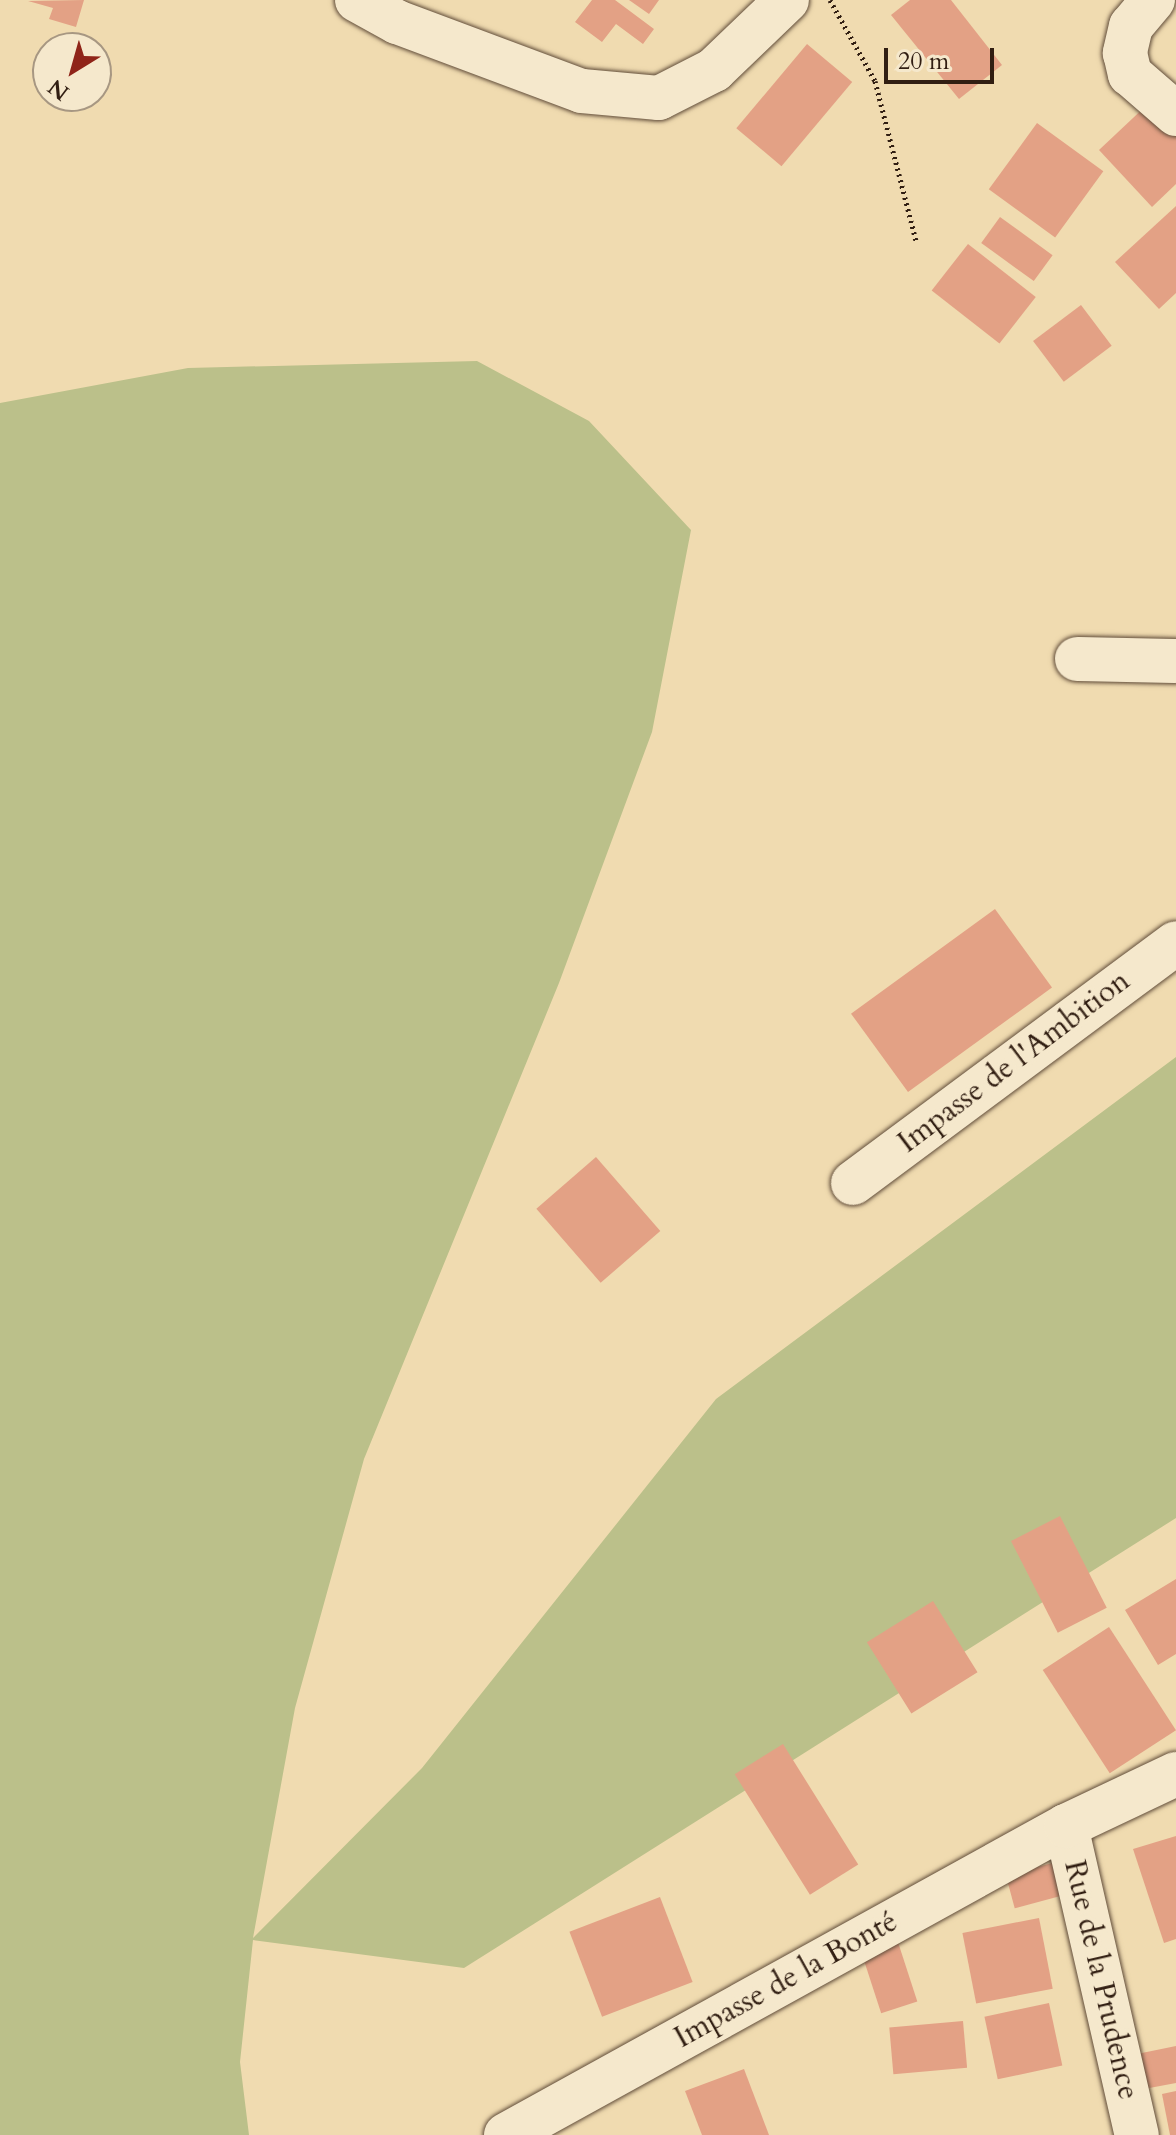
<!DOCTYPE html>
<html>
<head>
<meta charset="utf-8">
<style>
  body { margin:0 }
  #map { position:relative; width:1176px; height:2135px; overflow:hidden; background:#f0dbb0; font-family:Cardo,serif }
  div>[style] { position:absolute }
  .green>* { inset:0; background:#bbc08a }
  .building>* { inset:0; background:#e3a185; transform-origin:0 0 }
  .path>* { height:5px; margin-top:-2.5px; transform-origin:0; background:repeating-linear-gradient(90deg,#311e12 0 2px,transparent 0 6px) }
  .roads { filter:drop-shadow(0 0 2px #614d3a) drop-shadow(0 0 2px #614d3a) }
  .minor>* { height:44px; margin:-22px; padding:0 22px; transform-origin:22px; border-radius:22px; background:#f5e8cc }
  span { translate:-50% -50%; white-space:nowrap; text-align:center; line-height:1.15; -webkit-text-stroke:8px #f5e8cc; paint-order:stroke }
  .street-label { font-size:30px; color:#311e12 }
  .north { position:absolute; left:32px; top:32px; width:80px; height:80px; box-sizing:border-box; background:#f5e8cc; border:2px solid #a79782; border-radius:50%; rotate:217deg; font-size:22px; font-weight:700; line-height:32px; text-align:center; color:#311e12 }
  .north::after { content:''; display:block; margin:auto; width:28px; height:36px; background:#8f2418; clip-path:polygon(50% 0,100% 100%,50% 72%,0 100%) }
  .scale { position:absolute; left:884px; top:48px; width:110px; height:36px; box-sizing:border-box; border:4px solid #311e12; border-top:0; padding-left:10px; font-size:24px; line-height:28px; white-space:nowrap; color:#311e12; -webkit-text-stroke:6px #f5e8cc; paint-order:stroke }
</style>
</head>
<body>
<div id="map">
  <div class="green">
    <div style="clip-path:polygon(477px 361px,589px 421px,691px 530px,652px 732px,559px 983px,364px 1459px,295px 1708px,253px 1938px,422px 1768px,716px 1399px,1176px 1057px,1176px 1518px,464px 1968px,253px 1940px,240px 2062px,249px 2135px,0 2135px,0 403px,188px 368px)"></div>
  </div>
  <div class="building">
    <div style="clip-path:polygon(84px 0,76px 27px,49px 19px,53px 8px,28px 1px)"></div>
    <div style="clip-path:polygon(592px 0,615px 0,654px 29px,643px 44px,616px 24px,602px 42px,575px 22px)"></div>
    <div style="clip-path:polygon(629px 0,659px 0,649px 14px)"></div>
    <div style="clip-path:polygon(910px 0,951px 0,1002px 65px,959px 99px,891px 15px)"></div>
    <div style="left:807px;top:44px;width:59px;height:110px;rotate:40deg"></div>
    <div style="clip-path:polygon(1150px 102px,1176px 131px,1176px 184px,1152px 207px,1099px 150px)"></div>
    <div style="left:1037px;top:123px;width:82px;height:82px;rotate:36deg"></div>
    <div style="clip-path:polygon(1176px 206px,1176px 293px,1159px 309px,1115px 262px)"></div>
    <div style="left:1000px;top:217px;width:65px;height:32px;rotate:36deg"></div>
    <div style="left:968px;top:244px;width:86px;height:59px;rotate:38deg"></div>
    <div style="left:1081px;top:305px;width:51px;height:60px;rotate:53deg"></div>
    <div style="left:995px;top:909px;width:97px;height:178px;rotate:54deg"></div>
    <div style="left:596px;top:1157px;width:98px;height:79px;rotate:49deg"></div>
    <div style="left:1060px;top:1516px;width:103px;height:55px;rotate:63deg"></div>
    <div style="clip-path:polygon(1176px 1579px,1176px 1654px,1158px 1665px,1125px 1610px)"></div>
    <div style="left:933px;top:1601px;width:84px;height:78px;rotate:58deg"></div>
    <div style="left:1109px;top:1627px;width:123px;height:79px;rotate:57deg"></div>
    <div style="left:783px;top:1744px;width:142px;height:57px;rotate:58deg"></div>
    <div style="clip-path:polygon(1176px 1836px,1176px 1939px,1164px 1943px,1133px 1849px)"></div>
    <div style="left:1060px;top:1861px;width:34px;height:56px;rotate:75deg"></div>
    <div style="left:660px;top:1897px;width:91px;height:97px;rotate:69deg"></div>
    <div style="left:1039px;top:1918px;width:72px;height:78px;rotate:79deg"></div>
    <div style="left:896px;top:1936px;width:69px;height:38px;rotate:72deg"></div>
    <div style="left:1049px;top:2003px;width:64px;height:66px;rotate:78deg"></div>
    <div style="left:963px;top:2021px;width:47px;height:74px;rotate:85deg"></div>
    <div style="clip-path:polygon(1176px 2046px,1176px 2083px,1144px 2089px,1137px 2054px)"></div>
    <div style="clip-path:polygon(744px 2069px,769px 2135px,702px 2135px,685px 2091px)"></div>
    <div style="clip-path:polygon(1176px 2091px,1176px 2135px,1170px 2135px,1162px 2094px)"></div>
  </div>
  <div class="path">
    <div style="left:830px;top:0;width:93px;rotate:60.9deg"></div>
    <div style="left:875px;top:81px;width:165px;rotate:75.6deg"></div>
  </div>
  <div class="roads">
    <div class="minor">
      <div style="left:357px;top:0;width:46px;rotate:28.8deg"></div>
      <div style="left:397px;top:22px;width:197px;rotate:20.5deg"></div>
      <div style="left:582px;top:91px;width:77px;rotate:5.2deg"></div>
      <div style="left:659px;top:98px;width:62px;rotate:-27deg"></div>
      <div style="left:714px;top:70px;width:101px;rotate:-43.8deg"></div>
      <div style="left:1153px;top:0;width:34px;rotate:130deg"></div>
      <div style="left:1131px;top:26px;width:28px;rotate:103deg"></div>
      <div style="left:1125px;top:53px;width:22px;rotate:77deg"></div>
      <div style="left:1130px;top:74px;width:61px;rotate:41deg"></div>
      <div style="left:1077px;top:659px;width:99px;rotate:1.2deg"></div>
      <div style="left:853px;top:1183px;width:402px;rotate:-36.6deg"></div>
      <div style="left:1066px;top:1826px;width:317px;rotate:77.1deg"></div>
      <div style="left:506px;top:2135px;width:640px;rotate:-28.89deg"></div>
      <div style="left:1066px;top:1826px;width:122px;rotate:-25.3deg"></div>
    </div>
  </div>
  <div class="street-label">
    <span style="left:1014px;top:1062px;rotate:-37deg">Impasse de l'Ambition</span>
    <span style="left:786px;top:1980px;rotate:-29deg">Impasse de la Bonté</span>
    <span style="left:1101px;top:1980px;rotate:77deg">Rue de la Prudence</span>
  </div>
  <div class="north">N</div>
  <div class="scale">20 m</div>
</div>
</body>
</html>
